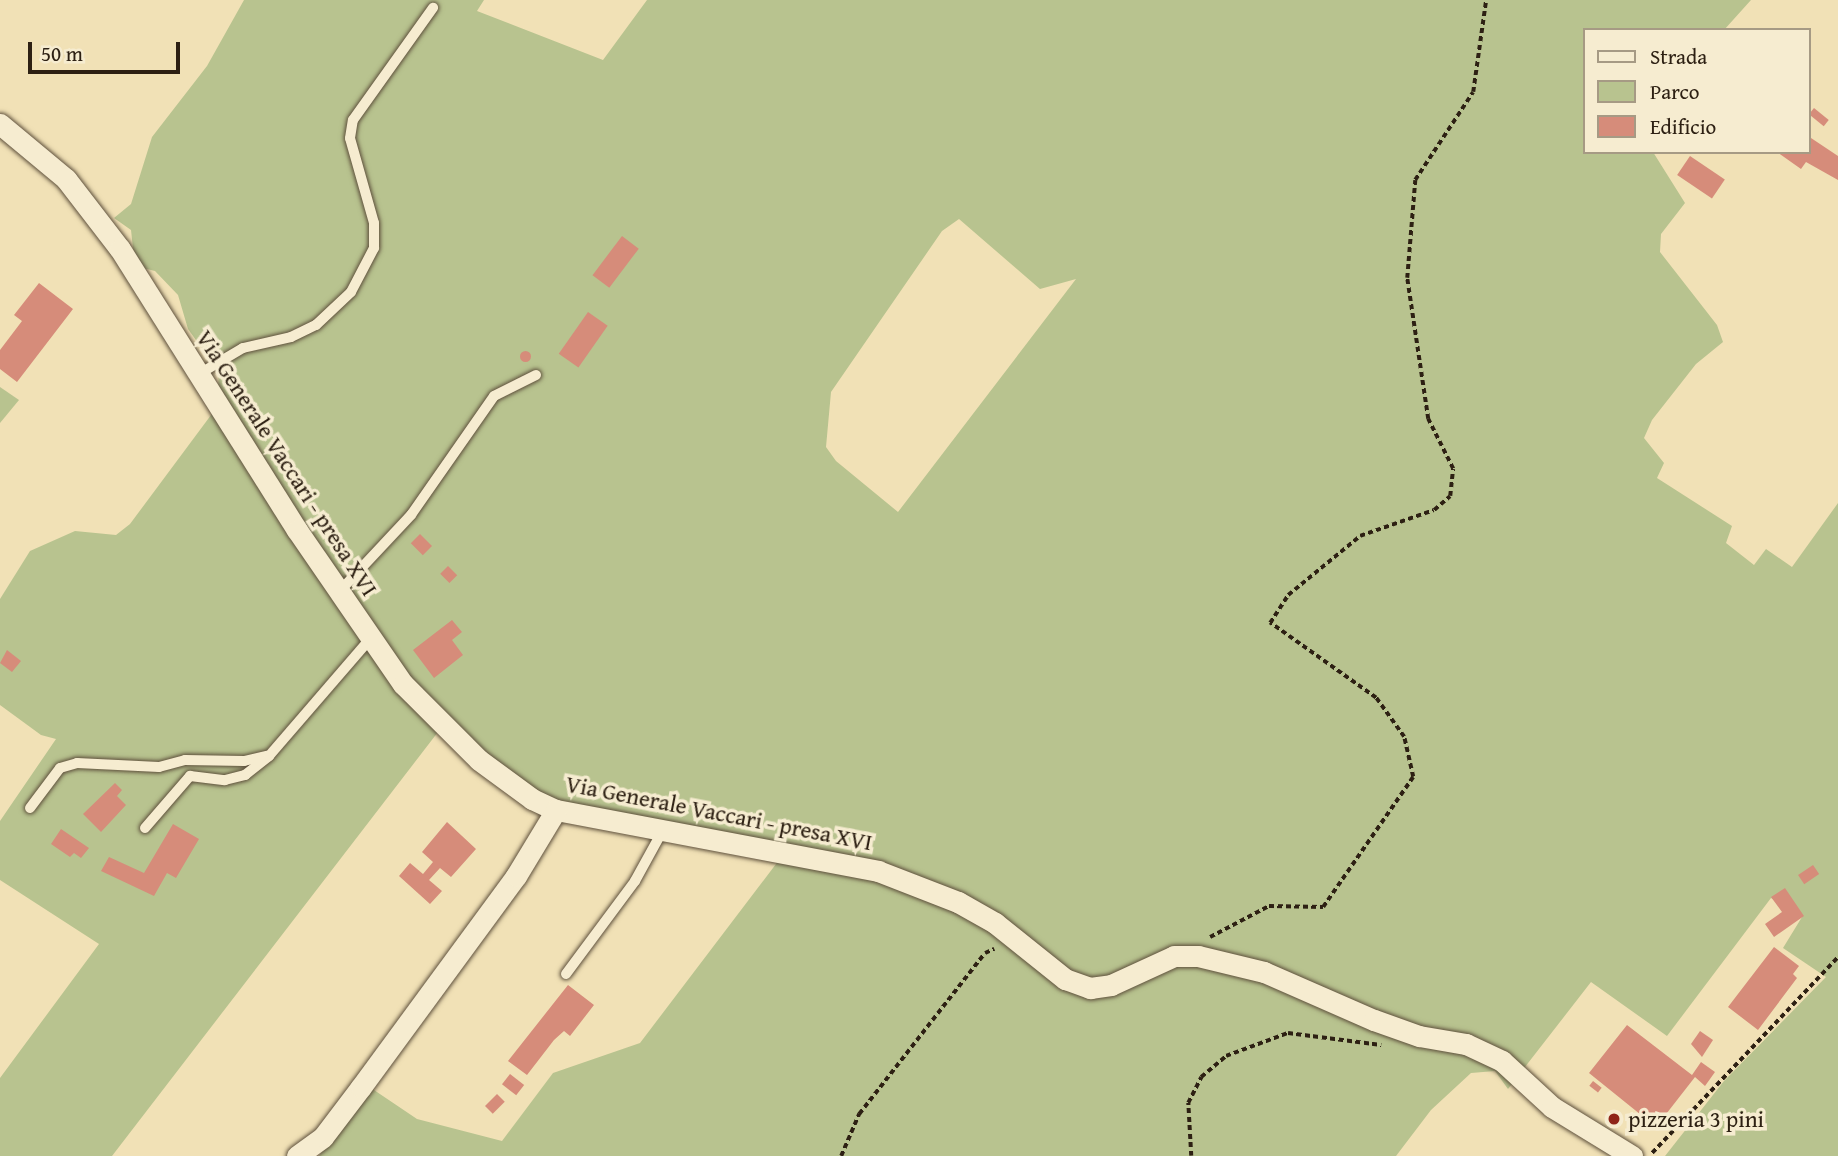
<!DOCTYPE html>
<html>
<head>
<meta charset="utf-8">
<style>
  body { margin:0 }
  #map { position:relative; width:1838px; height:1156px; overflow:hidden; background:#f1e1b6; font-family:"Gentium Book Plus",serif }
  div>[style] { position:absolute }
  .green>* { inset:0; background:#b8c38f }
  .building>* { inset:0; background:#d68c7a; transform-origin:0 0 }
  .round { border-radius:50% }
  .path>* { height:3.5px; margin-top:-1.75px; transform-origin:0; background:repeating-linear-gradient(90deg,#2d2013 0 5px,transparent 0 8.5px) }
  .roads { filter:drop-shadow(0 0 2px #5e503c) drop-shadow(0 0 2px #5e503c) }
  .service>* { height:10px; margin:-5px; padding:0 5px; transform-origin:5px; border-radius:5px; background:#f6ecd0 }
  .minor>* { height:21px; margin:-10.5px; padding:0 10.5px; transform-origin:10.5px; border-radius:10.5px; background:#f6ecd0 }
  .dots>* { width:19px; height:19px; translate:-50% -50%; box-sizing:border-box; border:4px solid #f6ecd0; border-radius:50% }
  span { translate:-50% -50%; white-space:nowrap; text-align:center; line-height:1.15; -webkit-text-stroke:7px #f6ecd0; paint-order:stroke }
  .street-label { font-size:23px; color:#2d2013 }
  .poi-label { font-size:23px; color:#2d2013 }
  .left { translate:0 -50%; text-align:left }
  .legend { position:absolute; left:1583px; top:28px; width:228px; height:126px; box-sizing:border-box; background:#f6ecd0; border:2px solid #a69a84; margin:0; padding:9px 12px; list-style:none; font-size:21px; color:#2d2013 }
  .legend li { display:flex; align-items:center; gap:14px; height:35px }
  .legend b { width:35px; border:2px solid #a69a84 }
  .scale { position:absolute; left:28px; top:42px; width:152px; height:32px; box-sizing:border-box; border:4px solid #2d2013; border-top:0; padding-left:9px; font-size:21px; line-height:24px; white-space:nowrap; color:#2d2013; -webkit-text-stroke:5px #f6ecd0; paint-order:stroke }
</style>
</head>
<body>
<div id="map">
  <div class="green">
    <div style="clip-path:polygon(evenodd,244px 0,484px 0,477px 11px,603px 60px,647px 0,1751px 0,1724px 30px,1584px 30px,1584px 152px,1653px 152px,1685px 203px,1661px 234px,1660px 252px,1717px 325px,1723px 342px,1696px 364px,1652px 420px,1644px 438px,1664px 463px,1657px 478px,1732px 526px,1726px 543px,1754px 565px,1766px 549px,1792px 567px,1838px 503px,1838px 1156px,1665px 1156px,1724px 1081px,1826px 977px,1783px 948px,1802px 917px,1771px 898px,1667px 1036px,1591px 982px,1508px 1089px,1495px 1071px,1471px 1073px,1431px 1110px,1396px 1156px,319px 1156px,371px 1088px,417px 1119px,502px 1141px,553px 1073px,640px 1043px,776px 864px,785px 844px,551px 802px,496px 767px,448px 719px,112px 1156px,0 1156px,0 1078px,99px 944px,0 880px,0 821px,56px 739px,41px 735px,0 705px,0 599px,30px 551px,75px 531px,116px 535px,130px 524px,217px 407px,219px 372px,188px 329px,178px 295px,155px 271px,135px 266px,131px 230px,114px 218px,131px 204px,152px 137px,207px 66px,244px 0,959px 219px,1040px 289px,1076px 279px,898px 512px,836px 461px,826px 447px,831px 392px,942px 231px,959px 219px)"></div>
    <div style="clip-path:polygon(0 387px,19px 400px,0 423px)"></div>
  </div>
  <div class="building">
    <div style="left:1814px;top:108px;width:19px;height:8px;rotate:39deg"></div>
    <div style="clip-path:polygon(1808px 136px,1838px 156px,1838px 180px,1806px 162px,1801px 169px,1777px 152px,1808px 152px)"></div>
    <div style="left:1690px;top:156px;width:42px;height:23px;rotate:34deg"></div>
    <div style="left:622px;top:236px;width:21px;height:49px;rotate:37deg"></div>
    <div style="clip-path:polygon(39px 283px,73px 309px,17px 382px,0 369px,0 350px,22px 321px,14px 315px)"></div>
    <div style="left:588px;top:312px;width:24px;height:51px;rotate:35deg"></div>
    <div class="round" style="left:519.5px;top:350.5px;width:11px;height:11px"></div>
    <div style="left:420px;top:534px;width:17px;height:13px;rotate:45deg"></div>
    <div style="left:448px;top:566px;width:13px;height:11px;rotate:45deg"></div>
    <div style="clip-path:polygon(452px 620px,462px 632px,452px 640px,463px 655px,434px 678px,413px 650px)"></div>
    <div style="clip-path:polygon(7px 650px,21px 661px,12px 672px,0 663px)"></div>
    <div style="clip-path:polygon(115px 783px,122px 790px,117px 796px,126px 805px,101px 832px,83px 814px)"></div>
    <div style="clip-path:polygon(447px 822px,476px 849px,451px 877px,440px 868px,429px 880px,442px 891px,430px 904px,399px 876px,410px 863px,423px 874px,433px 862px,422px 852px)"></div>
    <div style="clip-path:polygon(173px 824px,199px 839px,176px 878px,167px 873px,154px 896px,101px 871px,109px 857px,144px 873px)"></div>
    <div style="clip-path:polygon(61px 829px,89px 848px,81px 858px,74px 853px,70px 857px,51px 844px)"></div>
    <div style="left:1813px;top:865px;width:11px;height:18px;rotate:56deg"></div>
    <div style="clip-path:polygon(1785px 888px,1804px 916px,1774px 937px,1765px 924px,1782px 912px,1771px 897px)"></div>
    <div style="clip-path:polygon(1774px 947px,1799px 966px,1793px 974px,1797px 978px,1758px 1030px,1728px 1007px)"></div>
    <div style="clip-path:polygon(568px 985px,594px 1005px,570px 1036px,564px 1031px,554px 1040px,527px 1075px,508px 1061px)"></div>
    <div style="clip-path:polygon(1627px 1025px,1692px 1075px,1701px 1062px,1715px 1072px,1705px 1086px,1695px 1077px,1656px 1127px,1589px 1073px)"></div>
    <div style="clip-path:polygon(1700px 1031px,1713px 1040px,1702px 1057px,1691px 1044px)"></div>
    <div style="left:510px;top:1074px;width:18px;height:13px;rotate:38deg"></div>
    <div style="left:1593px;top:1081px;width:11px;height:6px;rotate:38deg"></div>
    <div style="left:497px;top:1094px;width:11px;height:17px;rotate:45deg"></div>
  </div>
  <div class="path">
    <div style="left:1210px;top:937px;width:67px;rotate:-27.7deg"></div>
    <div style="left:1269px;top:906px;width:54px;rotate:1.1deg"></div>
    <div style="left:1323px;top:907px;width:158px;rotate:-55.3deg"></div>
    <div style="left:1413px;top:777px;width:41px;rotate:-102.7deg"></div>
    <div style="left:1404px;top:737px;width:48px;rotate:-125.7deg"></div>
    <div style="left:1376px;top:698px;width:130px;rotate:-144.7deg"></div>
    <div style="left:1270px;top:623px;width:33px;rotate:-57deg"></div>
    <div style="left:1288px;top:595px;width:93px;rotate:-39.3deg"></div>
    <div style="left:1360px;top:536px;width:78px;rotate:-19.4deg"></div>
    <div style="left:1434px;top:510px;width:21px;rotate:-41deg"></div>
    <div style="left:1450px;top:496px;width:27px;rotate:-84deg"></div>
    <div style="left:1453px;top:469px;width:56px;rotate:-116.6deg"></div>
    <div style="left:1428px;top:419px;width:143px;rotate:-98.5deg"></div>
    <div style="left:1407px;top:278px;width:98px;rotate:-85.3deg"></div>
    <div style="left:1415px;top:180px;width:105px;rotate:-56.6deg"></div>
    <div style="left:1473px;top:92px;width:93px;rotate:-82deg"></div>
    <div style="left:1652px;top:1153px;width:270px;rotate:-46.5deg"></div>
    <div style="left:841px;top:1156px;width:46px;rotate:-66.8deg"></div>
    <div style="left:859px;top:1114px;width:204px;rotate:-52deg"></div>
    <div style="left:985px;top:953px;width:10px;rotate:-24deg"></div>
    <div style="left:1191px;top:1156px;width:53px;rotate:-93.2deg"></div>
    <div style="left:1188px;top:1103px;width:29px;rotate:-63deg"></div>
    <div style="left:1201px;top:1077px;width:33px;rotate:-40deg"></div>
    <div style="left:1226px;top:1056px;width:66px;rotate:-20.4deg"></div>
    <div style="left:1288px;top:1033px;width:94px;rotate:7.4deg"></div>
  </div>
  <div class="roads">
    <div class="service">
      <div style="left:199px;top:374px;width:51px;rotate:-30.6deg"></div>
      <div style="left:243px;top:348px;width:49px;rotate:-12.9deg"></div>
      <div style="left:291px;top:337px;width:28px;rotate:-26deg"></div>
      <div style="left:316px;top:325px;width:48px;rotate:-43.3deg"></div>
      <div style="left:351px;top:292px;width:50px;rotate:-62.4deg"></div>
      <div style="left:374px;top:248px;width:25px;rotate:-90deg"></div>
      <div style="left:374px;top:223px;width:88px;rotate:-105.8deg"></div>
      <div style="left:350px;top:138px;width:18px;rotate:-81deg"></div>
      <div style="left:353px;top:120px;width:138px;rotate:-54.5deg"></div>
      <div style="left:338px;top:593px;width:107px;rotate:-46.9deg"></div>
      <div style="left:411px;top:515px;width:145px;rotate:-55.1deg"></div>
      <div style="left:494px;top:396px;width:47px;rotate:-26.6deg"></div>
      <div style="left:30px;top:808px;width:50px;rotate:-53.1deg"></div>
      <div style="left:60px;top:768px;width:18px;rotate:-16deg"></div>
      <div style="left:77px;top:763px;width:82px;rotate:2.8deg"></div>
      <div style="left:159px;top:767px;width:27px;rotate:-15deg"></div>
      <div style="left:185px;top:760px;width:59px;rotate:1deg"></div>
      <div style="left:244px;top:761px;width:23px;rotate:-13deg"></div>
      <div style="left:145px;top:828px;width:69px;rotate:-49.1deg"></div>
      <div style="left:190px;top:776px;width:35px;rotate:7deg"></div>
      <div style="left:225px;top:780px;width:21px;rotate:-14deg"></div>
      <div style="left:245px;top:775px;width:31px;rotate:-38deg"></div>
      <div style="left:269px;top:756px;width:155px;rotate:-49.2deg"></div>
      <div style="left:566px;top:974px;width:116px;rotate:-53.4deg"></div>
      <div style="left:635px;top:881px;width:58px;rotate:-61.2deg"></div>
    </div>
    <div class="minor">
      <div style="left:0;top:124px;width:86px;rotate:39.8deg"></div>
      <div style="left:66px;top:179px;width:88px;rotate:52.4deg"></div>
      <div style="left:120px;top:249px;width:332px;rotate:57.8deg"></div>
      <div style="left:297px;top:530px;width:187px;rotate:55.5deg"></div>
      <div style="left:403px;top:684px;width:107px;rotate:45deg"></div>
      <div style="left:479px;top:760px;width:66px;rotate:36.3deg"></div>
      <div style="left:532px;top:799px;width:26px;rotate:25deg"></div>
      <div style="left:556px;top:810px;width:328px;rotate:10.7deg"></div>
      <div style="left:878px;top:871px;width:86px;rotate:21.2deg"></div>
      <div style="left:958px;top:902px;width:43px;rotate:29.6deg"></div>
      <div style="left:995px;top:923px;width:90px;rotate:38.7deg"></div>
      <div style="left:1065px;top:979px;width:27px;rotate:20deg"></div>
      <div style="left:1090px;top:988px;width:21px;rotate:-8deg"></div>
      <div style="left:1111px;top:985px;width:69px;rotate:-24.7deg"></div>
      <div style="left:1174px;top:956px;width:24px"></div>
      <div style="left:1198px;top:956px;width:68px;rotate:13.6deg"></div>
      <div style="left:1264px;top:972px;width:120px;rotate:23.6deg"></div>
      <div style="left:1374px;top:1020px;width:48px;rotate:19.6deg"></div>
      <div style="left:1419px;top:1036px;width:48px;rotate:9.7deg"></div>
      <div style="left:1466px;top:1044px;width:40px;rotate:25deg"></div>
      <div style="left:1502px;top:1061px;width:68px;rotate:42.6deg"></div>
      <div style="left:1552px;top:1107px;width:94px;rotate:31.5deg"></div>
      <div style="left:297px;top:1156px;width:32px;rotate:-36deg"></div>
      <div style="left:323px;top:1137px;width:63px;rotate:-52.8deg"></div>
      <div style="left:361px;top:1087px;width:262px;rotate:-53.7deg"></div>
      <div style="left:516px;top:876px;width:77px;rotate:-58.8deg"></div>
    </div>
  </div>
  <div class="dots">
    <div style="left:1614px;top:1119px;background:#8f2418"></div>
  </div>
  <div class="street-label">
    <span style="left:287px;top:463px;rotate:57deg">Via Generale Vaccari - presa XVI</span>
    <span style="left:719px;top:813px;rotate:11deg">Via Generale Vaccari - presa XVI</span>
  </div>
  <div class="poi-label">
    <span class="left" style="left:1628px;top:1119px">pizzeria 3 pini</span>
  </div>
  <ul class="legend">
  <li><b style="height:9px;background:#f6ecd0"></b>Strada</li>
  <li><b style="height:19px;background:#b8c38f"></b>Parco</li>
  <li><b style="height:19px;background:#d68c7a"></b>Edificio</li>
  </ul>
  <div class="scale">50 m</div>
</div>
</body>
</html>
